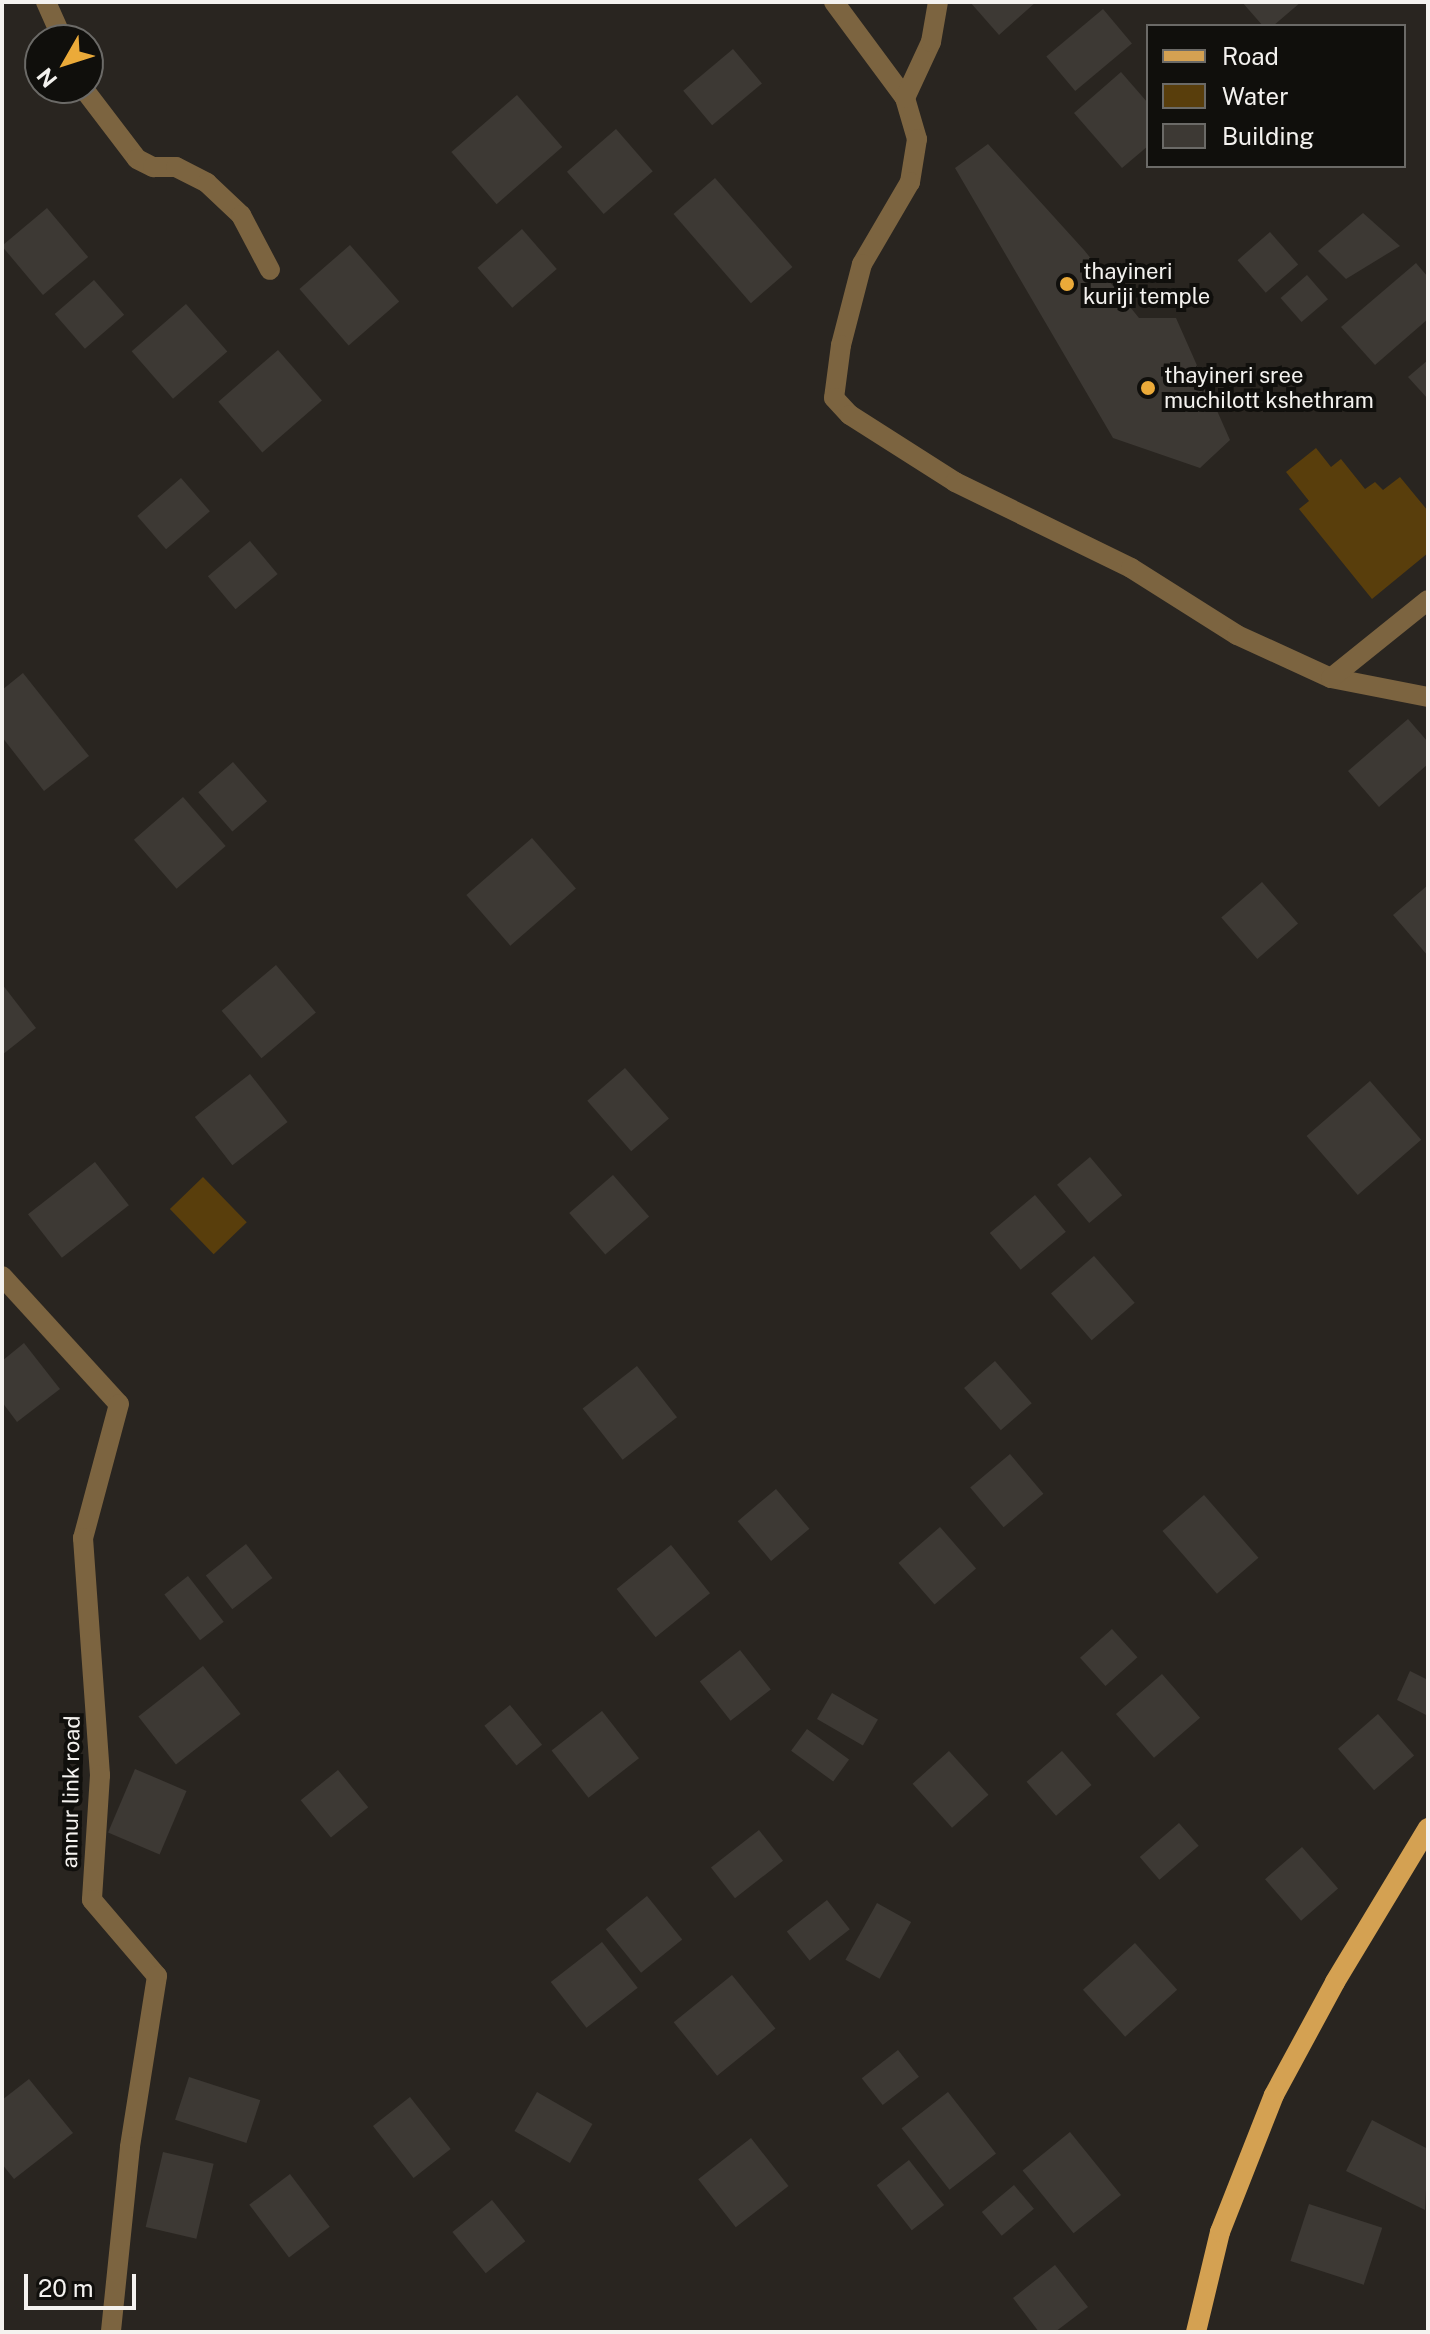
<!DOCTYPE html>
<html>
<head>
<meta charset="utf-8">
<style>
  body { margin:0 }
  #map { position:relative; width:1430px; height:2334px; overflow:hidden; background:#292520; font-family:"Public Sans",sans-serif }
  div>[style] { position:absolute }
  .water>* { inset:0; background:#593e0c; transform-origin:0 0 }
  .building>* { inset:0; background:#3d3934; transform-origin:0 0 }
  .minor>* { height:20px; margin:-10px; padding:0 10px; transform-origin:10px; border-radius:10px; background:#7c6440 }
  .major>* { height:20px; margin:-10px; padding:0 10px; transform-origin:10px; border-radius:10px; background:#d4a152 }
  .dots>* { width:22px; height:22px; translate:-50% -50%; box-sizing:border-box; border:4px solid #100f0c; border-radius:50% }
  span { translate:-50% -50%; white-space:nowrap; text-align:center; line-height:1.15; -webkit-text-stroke:8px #100f0c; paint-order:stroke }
  .poi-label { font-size:22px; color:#f4f2ef }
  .left { translate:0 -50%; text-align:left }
  .street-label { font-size:22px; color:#f4f2ef }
  .frame { position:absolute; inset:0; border:4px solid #f4f2ef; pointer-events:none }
  .legend { position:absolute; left:1146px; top:24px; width:260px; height:144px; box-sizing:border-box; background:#100f0c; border:2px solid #6b6a67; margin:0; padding:10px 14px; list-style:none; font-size:24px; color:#f4f2ef }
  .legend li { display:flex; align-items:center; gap:16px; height:40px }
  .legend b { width:40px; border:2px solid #6b6a67 }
  .north { position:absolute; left:24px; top:24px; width:80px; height:80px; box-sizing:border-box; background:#100f0c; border:2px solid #6b6a67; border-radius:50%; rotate:231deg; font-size:22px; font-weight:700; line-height:32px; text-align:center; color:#f4f2ef }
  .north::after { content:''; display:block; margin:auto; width:28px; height:36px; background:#ebaa39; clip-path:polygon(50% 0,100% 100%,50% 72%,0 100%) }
  .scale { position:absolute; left:24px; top:2274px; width:112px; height:36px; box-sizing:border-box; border:4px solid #f4f2ef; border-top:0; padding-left:10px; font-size:24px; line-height:28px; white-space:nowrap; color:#f4f2ef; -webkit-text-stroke:6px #100f0c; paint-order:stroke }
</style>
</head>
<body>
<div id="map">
  <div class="water">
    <div style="clip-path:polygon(1316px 448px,1331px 467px,1341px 459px,1365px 489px,1375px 482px,1383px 490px,1400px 477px,1428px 511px,1428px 553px,1372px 599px,1299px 509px,1309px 501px,1286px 472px)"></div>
    <div style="left:203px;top:1177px;width:63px;height:46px;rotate:46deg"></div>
  </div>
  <div class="building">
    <div style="clip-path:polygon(970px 2px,1036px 2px,999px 35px)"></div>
    <div style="clip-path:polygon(1242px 2px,1301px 2px,1273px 26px,1263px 26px)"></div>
    <div style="left:1103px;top:9px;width:45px;height:74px;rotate:50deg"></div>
    <div style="left:733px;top:49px;width:45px;height:65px;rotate:50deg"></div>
    <div style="clip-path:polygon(1121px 72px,1148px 103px,1148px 146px,1122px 168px,1074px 113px)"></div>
    <div style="left:517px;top:95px;width:69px;height:87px;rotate:49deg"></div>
    <div style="left:616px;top:129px;width:56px;height:65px;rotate:49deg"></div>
    <div style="clip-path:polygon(988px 144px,1084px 250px,1139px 318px,1176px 318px,1230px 440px,1200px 468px,1113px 438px,955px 168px)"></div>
    <div style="left:715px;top:178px;width:118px;height:55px;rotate:49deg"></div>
    <div style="left:47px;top:208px;width:64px;height:59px;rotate:50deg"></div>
    <div style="clip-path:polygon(1363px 213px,1400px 246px,1346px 279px,1318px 251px)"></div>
    <div style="left:522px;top:229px;width:53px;height:59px;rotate:49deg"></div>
    <div style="left:1270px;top:232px;width:43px;height:43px;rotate:49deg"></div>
    <div style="left:350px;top:245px;width:75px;height:67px;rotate:49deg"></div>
    <div style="clip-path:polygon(1416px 263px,1428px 277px,1428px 319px,1375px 365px,1341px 327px)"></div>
    <div style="left:1307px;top:275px;width:32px;height:35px;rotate:49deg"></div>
    <div style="left:94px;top:280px;width:46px;height:52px;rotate:49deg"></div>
    <div style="left:186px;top:304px;width:63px;height:72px;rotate:49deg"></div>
    <div style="left:278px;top:350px;width:67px;height:79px;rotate:49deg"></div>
    <div style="clip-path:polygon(1428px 360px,1428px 399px,1408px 377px)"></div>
    <div style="left:181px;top:478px;width:44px;height:58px;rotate:49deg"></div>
    <div style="left:250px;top:541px;width:43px;height:55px;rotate:50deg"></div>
    <div style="clip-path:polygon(23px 673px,89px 756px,44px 791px,2px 737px,2px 690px)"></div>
    <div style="clip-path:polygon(1408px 719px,1428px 742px,1428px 764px,1379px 807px,1348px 771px)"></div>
    <div style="left:233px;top:762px;width:52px;height:46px;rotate:49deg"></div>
    <div style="left:183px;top:797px;width:65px;height:65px;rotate:49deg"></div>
    <div style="left:532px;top:838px;width:67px;height:87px;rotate:49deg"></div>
    <div style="left:1262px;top:882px;width:55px;height:54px;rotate:49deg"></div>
    <div style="clip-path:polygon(1428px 885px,1428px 956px,1393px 915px)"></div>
    <div style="left:276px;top:965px;width:62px;height:71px;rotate:50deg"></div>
    <div style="clip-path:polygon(2px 984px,36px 1028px,2px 1055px)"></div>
    <div style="left:625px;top:1068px;width:67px;height:50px;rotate:49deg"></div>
    <div style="left:250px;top:1074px;width:61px;height:70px;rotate:52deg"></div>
    <div style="left:1370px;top:1081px;width:78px;height:84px;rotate:49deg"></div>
    <div style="left:1090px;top:1157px;width:50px;height:43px;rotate:50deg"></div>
    <div style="left:95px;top:1162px;width:55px;height:85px;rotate:52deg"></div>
    <div style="left:613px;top:1175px;width:55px;height:58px;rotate:49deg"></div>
    <div style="left:1035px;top:1195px;width:48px;height:59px;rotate:50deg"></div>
    <div style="left:1094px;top:1256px;width:62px;height:57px;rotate:49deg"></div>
    <div style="clip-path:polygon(24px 1343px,60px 1389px,17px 1422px,2px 1402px,2px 1361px)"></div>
    <div style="left:995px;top:1361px;width:56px;height:41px;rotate:49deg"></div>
    <div style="left:637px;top:1366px;width:65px;height:69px;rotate:52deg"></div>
    <div style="left:1010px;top:1454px;width:52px;height:52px;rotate:50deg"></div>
    <div style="left:776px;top:1489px;width:52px;height:50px;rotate:50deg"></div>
    <div style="left:1204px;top:1495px;width:83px;height:55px;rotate:49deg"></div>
    <div style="left:940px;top:1527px;width:55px;height:55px;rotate:49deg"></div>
    <div style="left:246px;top:1544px;width:43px;height:51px;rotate:52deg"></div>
    <div style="left:671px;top:1545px;width:62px;height:70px;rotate:51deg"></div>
    <div style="left:188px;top:1576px;width:58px;height:30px;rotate:52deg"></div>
    <div style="left:1112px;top:1629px;width:38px;height:43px;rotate:48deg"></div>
    <div style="left:740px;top:1650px;width:50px;height:51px;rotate:52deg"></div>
    <div style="left:203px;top:1666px;width:61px;height:82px;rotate:52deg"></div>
    <div style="clip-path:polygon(1410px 1671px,1428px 1680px,1428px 1716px,1397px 1700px)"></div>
    <div style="left:1162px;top:1674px;width:58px;height:61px;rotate:49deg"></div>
    <div style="left:832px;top:1693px;width:53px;height:30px;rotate:30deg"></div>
    <div style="left:510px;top:1705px;width:51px;height:33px;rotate:51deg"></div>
    <div style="left:602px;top:1711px;width:60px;height:64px;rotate:52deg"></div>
    <div style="left:1378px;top:1714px;width:55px;height:53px;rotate:49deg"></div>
    <div style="left:807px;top:1729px;width:52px;height:27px;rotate:36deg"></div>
    <div style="left:949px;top:1751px;width:59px;height:49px;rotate:48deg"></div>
    <div style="left:1062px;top:1751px;width:45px;height:47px;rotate:49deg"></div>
    <div style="left:135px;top:1769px;width:56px;height:69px;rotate:23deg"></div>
    <div style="left:338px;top:1770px;width:48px;height:48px;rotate:51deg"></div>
    <div style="left:1179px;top:1823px;width:30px;height:52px;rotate:49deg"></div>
    <div style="left:759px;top:1830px;width:39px;height:61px;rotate:52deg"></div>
    <div style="left:1302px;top:1847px;width:55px;height:49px;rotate:49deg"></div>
    <div style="left:647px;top:1896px;width:56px;height:53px;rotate:51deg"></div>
    <div style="left:827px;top:1900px;width:37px;height:51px;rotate:52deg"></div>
    <div style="left:877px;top:1903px;width:39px;height:65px;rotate:29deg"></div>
    <div style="left:602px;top:1942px;width:58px;height:65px;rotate:52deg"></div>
    <div style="left:1135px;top:1943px;width:63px;height:70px;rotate:48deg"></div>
    <div style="left:732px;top:1975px;width:69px;height:75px;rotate:51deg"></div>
    <div style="left:898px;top:2050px;width:34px;height:46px;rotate:52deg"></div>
    <div style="left:189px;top:2077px;width:75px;height:45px;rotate:18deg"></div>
    <div style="clip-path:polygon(29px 2079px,73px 2133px,14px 2179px,2px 2164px,2px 2100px)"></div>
    <div style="left:537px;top:2092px;width:64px;height:45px;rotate:30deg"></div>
    <div style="left:948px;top:2092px;width:78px;height:59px;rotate:52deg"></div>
    <div style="left:410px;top:2097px;width:66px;height:47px;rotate:52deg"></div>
    <div style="clip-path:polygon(1372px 2120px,1428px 2149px,1425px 2210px,1346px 2171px)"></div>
    <div style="left:1070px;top:2132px;width:81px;height:61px;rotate:51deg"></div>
    <div style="left:751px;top:2138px;width:61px;height:67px;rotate:52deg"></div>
    <div style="left:163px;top:2152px;width:52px;height:77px;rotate:13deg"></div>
    <div style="left:909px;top:2160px;width:57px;height:41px;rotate:52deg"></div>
    <div style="left:290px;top:2174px;width:66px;height:51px;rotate:53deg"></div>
    <div style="left:1014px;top:2185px;width:31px;height:42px;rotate:50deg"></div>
    <div style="left:492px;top:2200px;width:53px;height:51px;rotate:51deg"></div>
    <div style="left:1309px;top:2204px;width:77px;height:60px;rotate:18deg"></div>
    <div style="clip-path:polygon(1055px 2265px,1088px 2307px,1055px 2332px,1039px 2332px,1013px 2298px)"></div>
  </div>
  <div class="minor">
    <div style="left:46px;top:2px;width:42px;rotate:65.9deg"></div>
    <div style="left:834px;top:2px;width:119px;rotate:53.5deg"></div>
    <div style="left:905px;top:98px;width:43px;rotate:73.7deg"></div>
    <div style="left:917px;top:139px;width:44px;rotate:99.2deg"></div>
    <div style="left:910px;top:182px;width:95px;rotate:120.3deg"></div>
    <div style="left:862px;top:264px;width:84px;rotate:104.5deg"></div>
    <div style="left:841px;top:345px;width:53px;rotate:97.5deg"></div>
    <div style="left:834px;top:398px;width:23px;rotate:47deg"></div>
    <div style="left:850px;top:415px;width:125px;rotate:32.5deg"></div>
    <div style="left:955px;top:482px;width:196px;rotate:26deg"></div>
    <div style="left:1131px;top:568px;width:125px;rotate:32.3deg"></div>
    <div style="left:1237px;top:635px;width:103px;rotate:24.6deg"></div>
    <div style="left:1331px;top:678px;width:99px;rotate:11.1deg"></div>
    <div style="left:83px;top:88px;width:89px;rotate:52.7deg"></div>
    <div style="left:137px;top:159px;width:18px;rotate:27deg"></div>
    <div style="left:153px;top:167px;width:23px"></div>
    <div style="left:176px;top:167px;width:35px;rotate:27deg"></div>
    <div style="left:207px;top:183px;width:47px;rotate:43.3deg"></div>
    <div style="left:241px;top:215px;width:62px;rotate:62.2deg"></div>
    <div style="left:905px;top:98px;width:62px;rotate:-65.1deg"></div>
    <div style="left:931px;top:42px;width:41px;rotate:-80.1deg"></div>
    <div style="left:1331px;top:678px;width:124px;rotate:-38.8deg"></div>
    <div style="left:2px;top:1276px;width:173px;rotate:47.6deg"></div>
    <div style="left:119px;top:1404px;width:139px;rotate:105deg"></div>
    <div style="left:83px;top:1538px;width:238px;rotate:85.9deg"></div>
    <div style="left:100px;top:1775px;width:125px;rotate:93.7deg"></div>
    <div style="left:92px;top:1900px;width:100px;rotate:49.5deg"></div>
    <div style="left:157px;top:1976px;width:173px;rotate:99deg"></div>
    <div style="left:130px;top:2147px;width:186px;rotate:95.9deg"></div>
  </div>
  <div class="major">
    <div style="left:1196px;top:2332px;width:103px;rotate:-76.5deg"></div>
    <div style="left:1220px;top:2232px;width:147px;rotate:-68.5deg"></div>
    <div style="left:1274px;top:2095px;width:128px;rotate:-61.6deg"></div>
    <div style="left:1335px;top:1982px;width:180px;rotate:-58.9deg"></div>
  </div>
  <div class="dots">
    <div style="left:1067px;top:284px;background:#ebaa39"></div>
    <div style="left:1148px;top:388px;background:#ebaa39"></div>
  </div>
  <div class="poi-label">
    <span class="left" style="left:1083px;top:284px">thayineri<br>kuriji temple</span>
    <span class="left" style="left:1164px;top:388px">thayineri sree<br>muchilott kshethram</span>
  </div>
  <div class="street-label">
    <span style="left:71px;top:1792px;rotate:-89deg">annur link road</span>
  </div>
  <div class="frame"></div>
  <ul class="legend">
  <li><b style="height:10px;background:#d4a152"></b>Road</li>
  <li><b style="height:22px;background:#593e0c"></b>Water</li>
  <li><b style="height:22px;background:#3d3934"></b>Building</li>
  </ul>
  <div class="north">N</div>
  <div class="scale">20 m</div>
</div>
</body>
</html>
